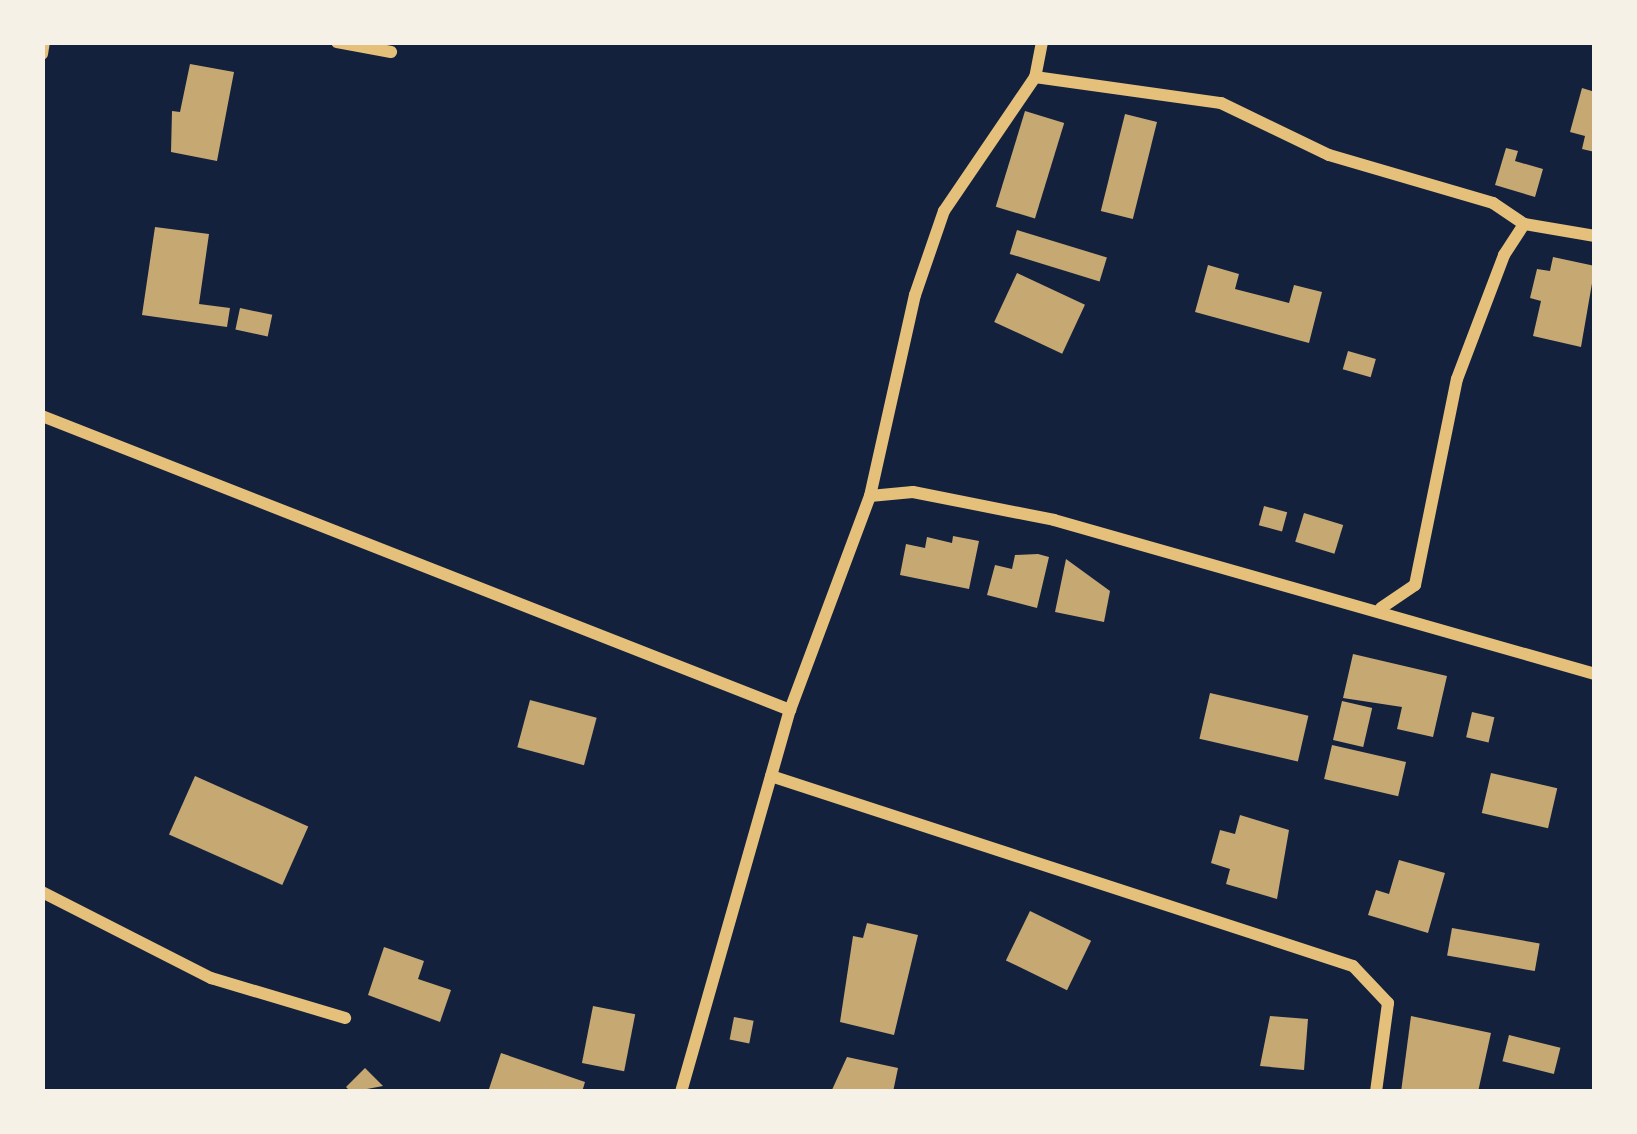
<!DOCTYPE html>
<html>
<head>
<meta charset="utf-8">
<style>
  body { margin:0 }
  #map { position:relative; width:1637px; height:1134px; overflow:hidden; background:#14213d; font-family:"DM Sans",sans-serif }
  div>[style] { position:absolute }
  .building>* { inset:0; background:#c6a872; transform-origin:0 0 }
  .minor>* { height:12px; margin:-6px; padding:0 6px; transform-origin:6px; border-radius:6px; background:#e5c07b }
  span { translate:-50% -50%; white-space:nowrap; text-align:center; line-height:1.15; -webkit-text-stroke:9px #f6f1e7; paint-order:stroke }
  .frame { position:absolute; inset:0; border:45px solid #f6f1e7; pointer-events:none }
</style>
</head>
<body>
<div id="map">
  <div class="building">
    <div style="clip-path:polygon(190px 64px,234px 72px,217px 161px,171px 152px,172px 111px,180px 112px)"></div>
    <div style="clip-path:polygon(1582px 88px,1595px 92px,1595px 152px,1582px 149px,1585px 136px,1570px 132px)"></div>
    <div style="left:1025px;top:111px;width:41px;height:100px;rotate:17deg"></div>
    <div style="left:1125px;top:114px;width:33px;height:100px;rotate:14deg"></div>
    <div style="clip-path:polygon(1506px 148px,1518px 151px,1515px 161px,1543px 169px,1535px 197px,1495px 185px)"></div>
    <div style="clip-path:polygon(155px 227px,209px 234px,199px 304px,230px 308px,227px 327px,142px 315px)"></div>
    <div style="left:1017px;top:230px;width:94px;height:25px;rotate:17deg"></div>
    <div style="clip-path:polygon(1553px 257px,1595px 266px,1581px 347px,1533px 336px,1541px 301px,1530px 298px,1537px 269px,1550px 271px)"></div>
    <div style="clip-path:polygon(1208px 265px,1239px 274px,1235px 289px,1289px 303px,1294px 285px,1322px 292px,1309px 343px,1195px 312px)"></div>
    <div style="left:1017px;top:273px;width:75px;height:54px;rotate:25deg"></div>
    <div style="left:240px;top:308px;width:33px;height:22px;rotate:12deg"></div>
    <div style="left:1348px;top:351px;width:29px;height:19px;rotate:16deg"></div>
    <div style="left:1264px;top:506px;width:24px;height:20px;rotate:15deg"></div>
    <div style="left:1304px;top:513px;width:41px;height:30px;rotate:17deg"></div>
    <div style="clip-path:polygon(953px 536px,979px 541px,969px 589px,900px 575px,906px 544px,925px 548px,927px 537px,952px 543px)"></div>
    <div style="clip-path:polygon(1038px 554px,1049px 557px,1037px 608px,987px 595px,995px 565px,1012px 569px,1015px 555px)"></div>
    <div style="clip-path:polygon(1066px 559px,1110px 591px,1104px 622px,1055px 612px)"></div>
    <div style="clip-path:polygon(1353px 654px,1447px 676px,1433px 737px,1397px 729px,1402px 707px,1343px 698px)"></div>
    <div style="left:1210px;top:693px;width:101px;height:47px;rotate:13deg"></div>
    <div style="left:530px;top:700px;width:69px;height:49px;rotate:15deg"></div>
    <div style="left:1342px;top:701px;width:31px;height:40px;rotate:13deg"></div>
    <div style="left:1472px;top:712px;width:23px;height:26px;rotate:13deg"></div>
    <div style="left:1332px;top:745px;width:76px;height:35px;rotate:13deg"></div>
    <div style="left:1491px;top:773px;width:68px;height:41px;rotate:13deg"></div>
    <div style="left:195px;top:776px;width:124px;height:64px;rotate:24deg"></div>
    <div style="clip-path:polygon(1240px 815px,1289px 830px,1277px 899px,1226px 884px,1230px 869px,1211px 863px,1220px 830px,1235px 834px)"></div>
    <div style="clip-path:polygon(1399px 860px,1445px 873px,1428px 933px,1368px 915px,1376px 890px,1389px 894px)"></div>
    <div style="left:1030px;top:911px;width:68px;height:55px;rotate:26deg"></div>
    <div style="clip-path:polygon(867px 923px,918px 935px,894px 1035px,840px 1022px,853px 936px,863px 938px)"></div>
    <div style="left:1452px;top:928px;width:89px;height:28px;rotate:10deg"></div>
    <div style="clip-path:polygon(384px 947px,424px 961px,418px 979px,451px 990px,440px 1022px,368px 995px)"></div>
    <div style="left:593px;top:1006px;width:43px;height:58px;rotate:11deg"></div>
    <div style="clip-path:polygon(1270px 1016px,1308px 1019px,1304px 1070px,1260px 1066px)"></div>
    <div style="clip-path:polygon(1411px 1016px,1491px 1033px,1478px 1092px,1401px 1092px)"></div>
    <div style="left:734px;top:1017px;width:20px;height:23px;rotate:11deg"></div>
    <div style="left:1509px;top:1035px;width:53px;height:27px;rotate:14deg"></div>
    <div style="clip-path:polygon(501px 1053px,585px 1082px,582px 1092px,488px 1092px)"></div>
    <div style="clip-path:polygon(847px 1057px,898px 1068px,893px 1092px,831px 1092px)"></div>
    <div style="clip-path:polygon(365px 1068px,383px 1086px,351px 1092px,346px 1087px)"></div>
  </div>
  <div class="minor">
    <div style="left:337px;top:42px;width:55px;rotate:10.5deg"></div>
    <div style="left:1042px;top:42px;width:36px;rotate:101deg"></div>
    <div style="left:1035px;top:77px;width:188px;rotate:8deg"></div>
    <div style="left:1221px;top:103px;width:120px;rotate:25.7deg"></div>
    <div style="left:1329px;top:155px;width:171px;rotate:16.3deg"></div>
    <div style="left:1493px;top:203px;width:37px;rotate:34deg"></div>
    <div style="left:42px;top:54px;width:12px;rotate:-81deg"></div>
    <div style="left:42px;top:416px;width:804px;rotate:21.46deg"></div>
    <div style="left:870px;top:496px;width:206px;rotate:-77.4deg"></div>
    <div style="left:915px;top:295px;width:89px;rotate:-71deg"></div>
    <div style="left:944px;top:211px;width:162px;rotate:-55.8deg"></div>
    <div style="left:1381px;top:608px;width:41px;rotate:-34.1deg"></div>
    <div style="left:1415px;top:585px;width:210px;rotate:-78.5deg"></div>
    <div style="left:1457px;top:379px;width:133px;rotate:-69.2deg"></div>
    <div style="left:1504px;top:255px;width:37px;rotate:-57deg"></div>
    <div style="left:1524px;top:224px;width:72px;rotate:9.6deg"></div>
    <div style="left:771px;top:776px;width:612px;rotate:18.08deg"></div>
    <div style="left:1353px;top:966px;width:51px;rotate:46.6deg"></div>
    <div style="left:1388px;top:1003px;width:90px;rotate:97.7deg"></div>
    <div style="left:42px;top:892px;width:190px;rotate:27deg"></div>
    <div style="left:211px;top:978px;width:140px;rotate:16.6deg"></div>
    <div style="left:681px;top:1092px;width:397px;rotate:-74.1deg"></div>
    <div style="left:790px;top:710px;width:228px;rotate:-69.5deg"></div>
    <div style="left:870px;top:496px;width:43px;rotate:-5.3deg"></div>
    <div style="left:913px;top:492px;width:144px;rotate:11.2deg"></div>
    <div style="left:1054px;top:520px;width:562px;rotate:15.89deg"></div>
  </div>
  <div class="frame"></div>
</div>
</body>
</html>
